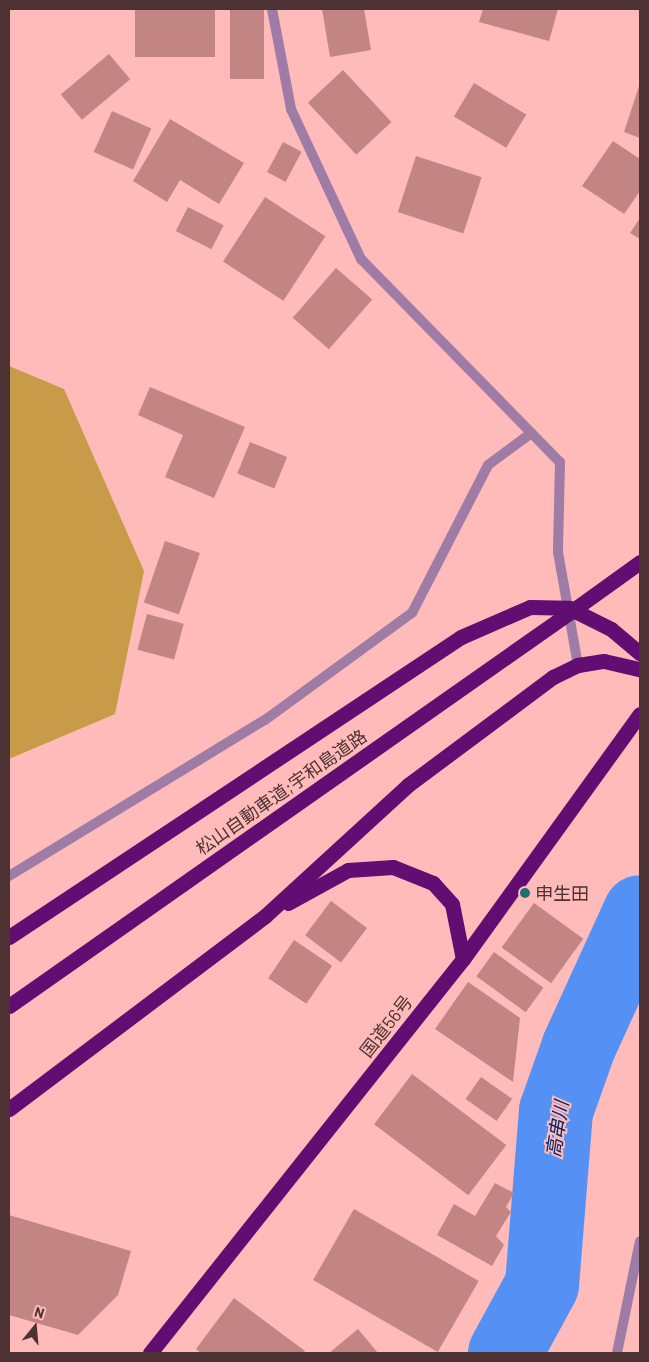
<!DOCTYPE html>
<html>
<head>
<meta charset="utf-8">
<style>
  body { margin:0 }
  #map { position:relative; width:649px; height:1362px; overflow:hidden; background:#febbba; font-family:Barlow,"Noto Sans JP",sans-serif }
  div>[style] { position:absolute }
  .green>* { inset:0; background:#c89b49 }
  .river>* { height:74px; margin:-37px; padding:0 37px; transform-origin:37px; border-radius:37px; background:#5590f4 }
  .building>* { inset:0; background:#c38583; transform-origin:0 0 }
  .lane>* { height:10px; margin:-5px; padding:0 5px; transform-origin:5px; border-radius:5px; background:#9f7ca6 }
  .street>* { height:10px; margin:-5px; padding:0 5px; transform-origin:5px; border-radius:5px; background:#9f7ca6 }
  .highway>* { height:15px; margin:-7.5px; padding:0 7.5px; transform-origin:7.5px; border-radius:7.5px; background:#610d71 }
  .highway-bridge>* { height:15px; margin:-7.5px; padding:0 7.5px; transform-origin:7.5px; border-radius:7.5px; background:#610d71 }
  .dots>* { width:14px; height:14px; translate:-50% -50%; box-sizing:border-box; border:2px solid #febbba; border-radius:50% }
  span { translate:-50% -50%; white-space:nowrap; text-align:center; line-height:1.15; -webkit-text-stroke:4px #febbba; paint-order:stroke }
  .street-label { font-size:18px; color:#4c3232 }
  .poi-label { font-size:18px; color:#4c3232 }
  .left { translate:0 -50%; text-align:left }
  .water-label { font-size:19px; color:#022562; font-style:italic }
  .frame { position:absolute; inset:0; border:10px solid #4c3232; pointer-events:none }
  .north { position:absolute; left:10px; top:1302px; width:50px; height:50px; -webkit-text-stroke:4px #febbba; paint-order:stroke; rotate:17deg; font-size:14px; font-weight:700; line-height:20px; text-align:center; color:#4c3232 }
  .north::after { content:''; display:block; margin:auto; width:18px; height:22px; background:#4c3232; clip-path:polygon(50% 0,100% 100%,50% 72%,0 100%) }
</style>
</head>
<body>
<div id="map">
  <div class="green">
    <div style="clip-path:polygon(9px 366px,64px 389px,144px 571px,115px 714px,9px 759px)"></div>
  </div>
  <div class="river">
    <div style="left:505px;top:1353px;width:77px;rotate:-61.4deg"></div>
    <div style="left:542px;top:1285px;width:175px;rotate:-85.4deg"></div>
    <div style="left:556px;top:1111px;width:69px;rotate:-70.5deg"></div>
    <div style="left:579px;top:1046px;width:147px;rotate:-65.5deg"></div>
  </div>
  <div class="building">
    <div style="left:135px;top:9px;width:80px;height:48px"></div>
    <div style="left:230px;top:9px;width:34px;height:70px"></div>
    <div style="clip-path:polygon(322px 9px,364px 9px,371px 50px,330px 57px)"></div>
    <div style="clip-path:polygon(483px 9px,558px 9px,549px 41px,479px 22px)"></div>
    <div style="left:109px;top:54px;width:33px;height:63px;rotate:50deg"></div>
    <div style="left:343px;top:70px;width:71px;height:48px;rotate:47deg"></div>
    <div style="left:474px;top:83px;width:61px;height:39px;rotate:31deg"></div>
    <div style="clip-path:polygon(640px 83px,640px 138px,624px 132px)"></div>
    <div style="left:112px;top:111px;width:43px;height:45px;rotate:24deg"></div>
    <div style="clip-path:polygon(170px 119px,244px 163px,219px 204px,180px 180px,167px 202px,133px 181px)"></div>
    <div style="clip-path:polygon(613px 141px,640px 159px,640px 191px,624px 214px,582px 186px)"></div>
    <div style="left:283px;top:142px;width:21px;height:34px;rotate:28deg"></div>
    <div style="left:416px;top:156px;width:69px;height:59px;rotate:18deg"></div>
    <div style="left:265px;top:197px;width:72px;height:77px;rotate:33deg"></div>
    <div style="left:188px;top:207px;width:40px;height:27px;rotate:27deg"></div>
    <div style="clip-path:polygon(640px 218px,640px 239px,630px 233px)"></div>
    <div style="left:336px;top:268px;width:48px;height:66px;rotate:41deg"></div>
    <div style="clip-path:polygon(150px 387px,245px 427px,214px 498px,165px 477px,183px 435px,138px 415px)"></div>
    <div style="left:250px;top:442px;width:40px;height:34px;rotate:22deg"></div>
    <div style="left:165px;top:541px;width:37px;height:65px;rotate:19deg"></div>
    <div style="left:147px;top:614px;width:38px;height:37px;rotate:15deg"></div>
    <div style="left:331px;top:901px;width:45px;height:43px;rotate:37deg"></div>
    <div style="left:534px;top:903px;width:61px;height:55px;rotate:36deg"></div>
    <div style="left:294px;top:940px;width:46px;height:46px;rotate:34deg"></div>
    <div style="left:494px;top:952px;width:61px;height:30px;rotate:36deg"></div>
    <div style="clip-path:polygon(468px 982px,520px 1018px,513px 1082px,435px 1029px)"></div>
    <div style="left:412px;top:1074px;width:118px;height:63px;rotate:37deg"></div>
    <div style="left:481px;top:1077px;width:38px;height:27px;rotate:35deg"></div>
    <div style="clip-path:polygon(495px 1183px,514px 1193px,506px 1207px,511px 1212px,496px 1236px,504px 1245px,492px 1266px,437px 1235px,454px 1204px,475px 1216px)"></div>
    <div style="left:354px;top:1209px;width:144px;height:82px;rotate:30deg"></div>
    <div style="clip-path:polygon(9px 1215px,131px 1251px,118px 1295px,78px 1335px,9px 1315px)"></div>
    <div style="clip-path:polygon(234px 1298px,305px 1351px,303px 1353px,201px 1353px,196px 1349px)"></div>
    <div style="clip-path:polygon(358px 1329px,378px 1353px,329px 1353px)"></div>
  </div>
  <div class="lane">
    <div style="left:617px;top:1353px;width:114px;rotate:-78.4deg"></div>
  </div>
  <div class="street">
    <div style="left:272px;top:9px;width:102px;rotate:79.2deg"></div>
    <div style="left:291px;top:109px;width:166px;rotate:65deg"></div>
    <div style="left:361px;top:259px;width:284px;rotate:45.6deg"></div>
    <div style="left:560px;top:462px;width:90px;rotate:91.3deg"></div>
    <div style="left:558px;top:552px;width:115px;rotate:80deg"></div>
    <div style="left:9px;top:876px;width:300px;rotate:-31.4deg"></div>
    <div style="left:265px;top:720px;width:182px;rotate:-36.1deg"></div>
    <div style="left:412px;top:613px;width:166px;rotate:-62.8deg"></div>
    <div style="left:488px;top:465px;width:52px;rotate:-36.4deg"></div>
  </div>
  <div class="highway">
    <div style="left:576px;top:608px;width:79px;rotate:-35.7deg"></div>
    <div style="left:288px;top:903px;width:68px;rotate:-28.8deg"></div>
    <div style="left:348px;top:870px;width:45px;rotate:-3.8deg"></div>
    <div style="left:393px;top:867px;width:43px;rotate:21.8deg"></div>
    <div style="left:433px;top:883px;width:28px;rotate:48deg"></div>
    <div style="left:452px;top:904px;width:56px;rotate:78.7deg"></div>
    <div style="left:9px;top:937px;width:542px;rotate:-33.57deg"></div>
    <div style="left:461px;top:637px;width:75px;rotate:-23.5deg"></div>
    <div style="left:530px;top:607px;width:39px;rotate:1deg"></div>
    <div style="left:569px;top:608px;width:47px;rotate:26.6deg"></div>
    <div style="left:611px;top:629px;width:38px;rotate:40deg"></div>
    <div style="left:9px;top:1109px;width:321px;rotate:-37deg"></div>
    <div style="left:265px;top:916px;width:194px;rotate:-42.5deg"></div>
    <div style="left:408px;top:785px;width:181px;rotate:-36.7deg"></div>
    <div style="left:553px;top:677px;width:28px;rotate:-26deg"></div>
    <div style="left:578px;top:665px;width:26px;rotate:-9deg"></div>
    <div style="left:604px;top:661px;width:37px;rotate:13deg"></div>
    <div style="left:150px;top:1353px;width:503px;rotate:-51.54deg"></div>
    <div style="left:463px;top:959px;width:302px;rotate:-54.2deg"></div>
  </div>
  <div class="highway-bridge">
    <div style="left:9px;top:1006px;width:693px;rotate:-35.07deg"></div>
  </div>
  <div class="dots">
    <div style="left:525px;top:893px;background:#236e72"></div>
  </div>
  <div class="street-label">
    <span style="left:281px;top:792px;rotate:-35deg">松山自動車道;宇和島道路</span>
    <span style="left:386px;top:1026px;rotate:-52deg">国道56号</span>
  </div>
  <div class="poi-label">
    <span class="left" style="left:535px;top:893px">申生田</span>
  </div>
  <div class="water-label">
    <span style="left:557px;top:1129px;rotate:-81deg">高串川</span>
  </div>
  <div class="frame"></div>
  <div class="north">N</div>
</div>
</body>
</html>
